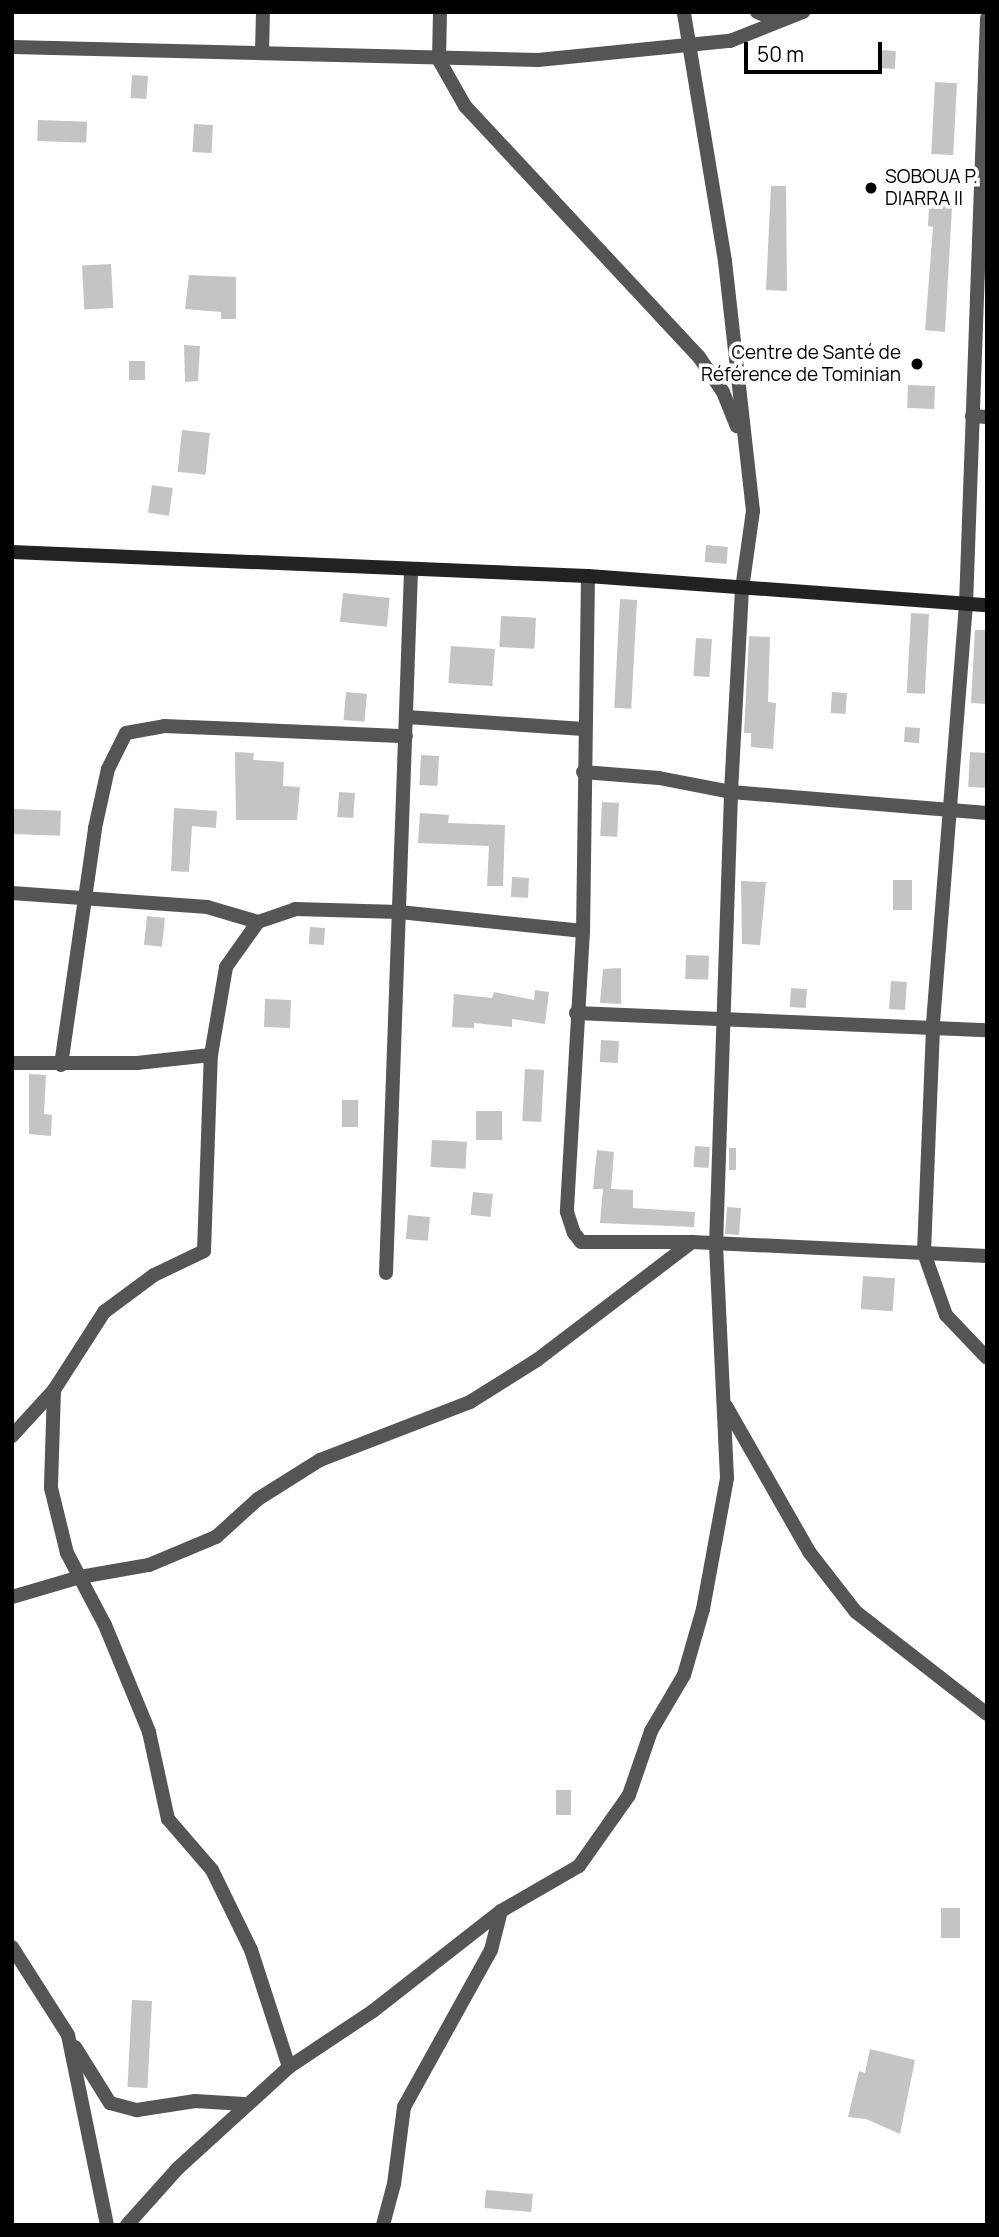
<!DOCTYPE html>
<html>
<head>
<meta charset="utf-8">
<style>
  body { margin:0 }
  #map { position:relative; width:999px; height:2237px; overflow:hidden; background:#fff; font-family:Manrope,sans-serif }
  div>[style] { position:absolute }
  .building>* { inset:0; background:#c4c4c4; transform-origin:0 0 }
  .street>* { height:14px; margin:-7px; padding:0 7px; transform-origin:7px; border-radius:7px; background:#555 }
  .secondary>* { height:14px; margin:-7px; padding:0 7px; transform-origin:7px; border-radius:7px; background:#222 }
  .dots>* { width:19px; height:19px; translate:-50% -50%; box-sizing:border-box; border:4px solid #fff; border-radius:50% }
  span { translate:-50% -50%; white-space:nowrap; text-align:center; line-height:1.15; -webkit-text-stroke:7px #fff; paint-order:stroke }
  .poi-label { font-size:19px; color:#000 }
  .left { translate:0 -50%; text-align:left }
  .right { translate:-100% -50%; text-align:right }
  .frame { position:absolute; inset:0; border:14px solid #000; pointer-events:none }
  .scale { position:absolute; left:744px; top:42px; width:138px; height:32px; box-sizing:border-box; border:4px solid #000; border-top:0; padding-left:9px; font-size:21px; line-height:24px; white-space:nowrap; color:#000; -webkit-text-stroke:5px #fff; paint-order:stroke }
</style>
</head>
<body>
<div id="map">
  <div class="building">
    <div style="left:882px;top:50px;width:14px;height:18px;rotate:4deg"></div>
    <div style="left:132px;top:75px;width:16px;height:23px;rotate:4deg"></div>
    <div style="left:935px;top:82px;width:22px;height:72px;rotate:3deg"></div>
    <div style="left:38px;top:120px;width:49px;height:21px;rotate:2deg"></div>
    <div style="left:194px;top:124px;width:19px;height:28px;rotate:3deg"></div>
    <div style="clip-path:polygon(771px 186px,786px 186px,787px 291px,766px 290px)"></div>
    <div style="clip-path:polygon(929px 206px,952px 207px,945px 332px,925px 330px,933px 227px,928px 226px)"></div>
    <div style="left:111px;top:264px;width:44px;height:29px;rotate:87deg"></div>
    <div style="clip-path:polygon(189px 275px,236px 277px,236px 319px,221px 319px,221px 312px,185px 309px)"></div>
    <div style="clip-path:polygon(184px 345px,200px 346px,198px 381px,185px 382px)"></div>
    <div style="left:129px;top:361px;width:16px;height:19px"></div>
    <div style="left:908px;top:385px;width:27px;height:23px;rotate:2deg"></div>
    <div style="left:182px;top:430px;width:28px;height:42px;rotate:6deg"></div>
    <div style="left:152px;top:485px;width:21px;height:28px;rotate:8deg"></div>
    <div style="left:706px;top:545px;width:22px;height:17px;rotate:5deg"></div>
    <div style="left:343px;top:593px;width:47px;height:29px;rotate:6deg"></div>
    <div style="left:620px;top:599px;width:17px;height:109px;rotate:3deg"></div>
    <div style="left:911px;top:613px;width:18px;height:80px;rotate:3deg"></div>
    <div style="left:501px;top:616px;width:35px;height:31px;rotate:3deg"></div>
    <div style="clip-path:polygon(975px 630px,987px 630px,987px 704px,971px 703px)"></div>
    <div style="clip-path:polygon(749px 636px,770px 637px,768px 702px,776px 703px,773px 749px,751px 747px,751px 733px,744px 733px)"></div>
    <div style="left:696px;top:638px;width:16px;height:38px;rotate:4deg"></div>
    <div style="left:451px;top:646px;width:44px;height:37px;rotate:4deg"></div>
    <div style="left:346px;top:692px;width:21px;height:28px;rotate:5deg"></div>
    <div style="left:832px;top:692px;width:15px;height:21px;rotate:4deg"></div>
    <div style="left:905px;top:727px;width:15px;height:15px;rotate:4deg"></div>
    <div style="clip-path:polygon(235px 752px,254px 753px,253px 760px,284px 762px,283px 786px,300px 787px,297px 820px,236px 820px)"></div>
    <div style="left:970px;top:752px;width:17px;height:35px;rotate:3deg"></div>
    <div style="left:421px;top:755px;width:18px;height:30px;rotate:3deg"></div>
    <div style="left:339px;top:792px;width:16px;height:25px;rotate:4deg"></div>
    <div style="left:602px;top:802px;width:17px;height:34px;rotate:3deg"></div>
    <div style="clip-path:polygon(174px 808px,217px 811px,216px 828px,192px 826px,189px 872px,171px 871px)"></div>
    <div style="left:14px;top:809px;width:47px;height:25px;rotate:2deg"></div>
    <div style="clip-path:polygon(420px 813px,449px 815px,448px 823px,505px 825px,503px 886px,487px 886px,489px 846px,418px 843px)"></div>
    <div style="left:512px;top:877px;width:17px;height:20px;rotate:3deg"></div>
    <div style="left:893px;top:880px;width:19px;height:30px"></div>
    <div style="clip-path:polygon(741px 881px,766px 882px,760px 945px,742px 944px)"></div>
    <div style="left:147px;top:916px;width:18px;height:29px;rotate:6deg"></div>
    <div style="left:310px;top:927px;width:15px;height:17px;rotate:4deg"></div>
    <div style="left:686px;top:955px;width:23px;height:24px;rotate:2deg"></div>
    <div style="clip-path:polygon(621px 968px,621px 1004px,600px 1003px,603px 969px)"></div>
    <div style="left:891px;top:981px;width:16px;height:28px;rotate:4deg"></div>
    <div style="left:791px;top:988px;width:16px;height:19px;rotate:4deg"></div>
    <div style="clip-path:polygon(535px 990px,549px 992px,545px 1024px,512px 1019px,512px 1027px,474px 1023px,474px 1028px,452px 1027px,454px 994px,492px 998px,494px 992px,534px 1000px)"></div>
    <div style="left:265px;top:999px;width:26px;height:28px;rotate:2deg"></div>
    <div style="left:601px;top:1040px;width:18px;height:22px;rotate:3deg"></div>
    <div style="left:525px;top:1069px;width:19px;height:52px;rotate:3deg"></div>
    <div style="clip-path:polygon(29px 1074px,46px 1075px,44px 1114px,52px 1115px,51px 1136px,29px 1134px)"></div>
    <div style="left:342px;top:1100px;width:16px;height:27px"></div>
    <div style="left:476px;top:1111px;width:26px;height:29px"></div>
    <div style="left:432px;top:1140px;width:35px;height:27px;rotate:3deg"></div>
    <div style="left:695px;top:1146px;width:15px;height:21px;rotate:4deg"></div>
    <div style="left:729px;top:1148px;width:7px;height:22px"></div>
    <div style="clip-path:polygon(597px 1150px,614px 1152px,611px 1189px,633px 1190px,633px 1208px,695px 1212px,694px 1227px,600px 1223px,603px 1189px,593px 1189px)"></div>
    <div style="left:473px;top:1192px;width:20px;height:23px;rotate:6deg"></div>
    <div style="left:727px;top:1207px;width:14px;height:27px;rotate:4deg"></div>
    <div style="left:408px;top:1215px;width:22px;height:24px;rotate:5deg"></div>
    <div style="left:863px;top:1276px;width:32px;height:33px;rotate:4deg"></div>
    <div style="left:556px;top:1790px;width:15px;height:25px"></div>
    <div style="left:941px;top:1908px;width:19px;height:30px"></div>
    <div style="left:132px;top:2000px;width:20px;height:87px;rotate:3deg"></div>
    <div style="clip-path:polygon(870px 2049px,915px 2060px,900px 2134px,866px 2119px,848px 2117px,859px 2071px,865px 2073px)"></div>
    <div style="left:486px;top:2190px;width:47px;height:18px;rotate:5deg"></div>
  </div>
  <div class="street">
    <div style="left:440px;top:12px;width:48px;rotate:91.2deg"></div>
    <div style="left:439px;top:60px;width:53px;rotate:60.5deg"></div>
    <div style="left:465px;top:106px;width:343px;rotate:47deg"></div>
    <div style="left:699px;top:357px;width:42px;rotate:55.6deg"></div>
    <div style="left:723px;top:392px;width:37px;rotate:68deg"></div>
    <div style="left:757px;top:12px;width:22px;rotate:22deg"></div>
    <div style="left:987px;top:18px;width:586px;rotate:92.05deg"></div>
    <div style="left:966px;top:604px;width:425px;rotate:94.5deg"></div>
    <div style="left:933px;top:1028px;width:225px;rotate:92.3deg"></div>
    <div style="left:924px;top:1253px;width:66px;rotate:70.5deg"></div>
    <div style="left:946px;top:1315px;width:59px;rotate:46.4deg"></div>
    <div style="left:12px;top:47px;width:526px;rotate:1.42deg"></div>
    <div style="left:538px;top:60px;width:193px;rotate:-5.7deg"></div>
    <div style="left:730px;top:41px;width:79px;rotate:-21.7deg"></div>
    <div style="left:262px;top:52px;width:40px;rotate:-88.6deg"></div>
    <div style="left:972px;top:416px;width:15px;rotate:4deg"></div>
    <div style="left:588px;top:576px;width:355px;rotate:90.8deg"></div>
    <div style="left:583px;top:931px;width:281px;rotate:93.3deg"></div>
    <div style="left:567px;top:1212px;width:22px;rotate:72deg"></div>
    <div style="left:574px;top:1233px;width:11px;rotate:52deg"></div>
    <div style="left:581px;top:1242px;width:111px"></div>
    <div style="left:692px;top:1242px;width:295px;rotate:2.7deg"></div>
    <div style="left:407px;top:717px;width:177px;rotate:3.9deg"></div>
    <div style="left:583px;top:772px;width:76px;rotate:4.5deg"></div>
    <div style="left:659px;top:778px;width:73px;rotate:11deg"></div>
    <div style="left:731px;top:792px;width:257px;rotate:4.7deg"></div>
    <div style="left:12px;top:893px;width:196px;rotate:4.1deg"></div>
    <div style="left:207px;top:907px;width:53px;rotate:16.4deg"></div>
    <div style="left:258px;top:922px;width:39px;rotate:-19deg"></div>
    <div style="left:295px;top:909px;width:104px;rotate:1.7deg"></div>
    <div style="left:399px;top:912px;width:185px;rotate:5.9deg"></div>
    <div style="left:576px;top:1013px;width:411px;rotate:2.4deg"></div>
    <div style="left:12px;top:1063px;width:125px"></div>
    <div style="left:137px;top:1063px;width:74px;rotate:-6.2deg"></div>
    <div style="left:61px;top:1065px;width:239px;rotate:-81.8deg"></div>
    <div style="left:95px;top:828px;width:60px;rotate:-77.6deg"></div>
    <div style="left:108px;top:769px;width:40px;rotate:-63.4deg"></div>
    <div style="left:126px;top:733px;width:39px;rotate:-10deg"></div>
    <div style="left:164px;top:726px;width:242px;rotate:2.4deg"></div>
    <div style="left:386px;top:1273px;width:703px;rotate:-87.96deg"></div>
    <div style="left:54px;top:1390px;width:98px;rotate:91.8deg"></div>
    <div style="left:51px;top:1488px;width:67px;rotate:76.2deg"></div>
    <div style="left:67px;top:1553px;width:81px;rotate:62.2deg"></div>
    <div style="left:105px;top:1625px;width:116px;rotate:67.6deg"></div>
    <div style="left:149px;top:1732px;width:89px;rotate:77.7deg"></div>
    <div style="left:168px;top:1819px;width:67px;rotate:49.2deg"></div>
    <div style="left:212px;top:1870px;width:89px;rotate:64deg"></div>
    <div style="left:251px;top:1950px;width:123px;rotate:72deg"></div>
    <div style="left:726px;top:1406px;width:169px;rotate:60.3deg"></div>
    <div style="left:810px;top:1553px;width:75px;rotate:52.1deg"></div>
    <div style="left:856px;top:1612px;width:166px;rotate:37.9deg"></div>
    <div style="left:12px;top:1436px;width:62px;rotate:-47.6deg"></div>
    <div style="left:54px;top:1390px;width:93px;rotate:-57.3deg"></div>
    <div style="left:104px;top:1312px;width:62px;rotate:-36.5deg"></div>
    <div style="left:154px;top:1275px;width:55px;rotate:-25.6deg"></div>
    <div style="left:204px;top:1251px;width:196px;rotate:-88deg"></div>
    <div style="left:211px;top:1055px;width:89px;rotate:-80.3deg"></div>
    <div style="left:226px;top:967px;width:55px;rotate:-54.6deg"></div>
    <div style="left:12px;top:1597px;width:71px;rotate:-16.4deg"></div>
    <div style="left:80px;top:1577px;width:70px;rotate:-9.9deg"></div>
    <div style="left:149px;top:1565px;width:73px;rotate:-22.7deg"></div>
    <div style="left:216px;top:1537px;width:57px;rotate:-42.1deg"></div>
    <div style="left:258px;top:1499px;width:73px;rotate:-32.2deg"></div>
    <div style="left:320px;top:1460px;width:161px;rotate:-21.1deg"></div>
    <div style="left:470px;top:1402px;width:79px;rotate:-32.1deg"></div>
    <div style="left:537px;top:1360px;width:195px;rotate:-37.3deg"></div>
    <div style="left:12px;top:1947px;width:104px;rotate:57.5deg"></div>
    <div style="left:68px;top:2035px;width:194px;rotate:78.4deg"></div>
    <div style="left:75px;top:2047px;width:66px;rotate:58deg"></div>
    <div style="left:110px;top:2103px;width:28px;rotate:15deg"></div>
    <div style="left:137px;top:2110px;width:59px;rotate:-8.8deg"></div>
    <div style="left:195px;top:2101px;width:49px;rotate:3.5deg"></div>
    <div style="left:127px;top:2225px;width:75px;rotate:-48.2deg"></div>
    <div style="left:177px;top:2169px;width:151px;rotate:-42.3deg"></div>
    <div style="left:289px;top:2067px;width:101px;rotate:-33.7deg"></div>
    <div style="left:373px;top:2011px;width:162px;rotate:-38deg"></div>
    <div style="left:501px;top:1911px;width:90px;rotate:-30deg"></div>
    <div style="left:579px;top:1866px;width:87px;rotate:-54.8deg"></div>
    <div style="left:629px;top:1795px;width:68px;rotate:-71deg"></div>
    <div style="left:651px;top:1731px;width:65px;rotate:-59.5deg"></div>
    <div style="left:684px;top:1675px;width:69px;rotate:-73.9deg"></div>
    <div style="left:703px;top:1609px;width:133px;rotate:-79.6deg"></div>
    <div style="left:727px;top:1478px;width:232px;rotate:-92.7deg"></div>
    <div style="left:716px;top:1246px;width:454px;rotate:-88.1deg"></div>
    <div style="left:731px;top:792px;width:203px;rotate:-86.9deg"></div>
    <div style="left:742px;top:589px;width:79px;rotate:-82deg"></div>
    <div style="left:753px;top:511px;width:252px;rotate:-96.4deg"></div>
    <div style="left:725px;top:261px;width:252px;rotate:-99.4deg"></div>
    <div style="left:383px;top:2225px;width:42px;rotate:-75deg"></div>
    <div style="left:394px;top:2184px;width:78px;rotate:-82.6deg"></div>
    <div style="left:404px;top:2107px;width:179px;rotate:-61deg"></div>
    <div style="left:491px;top:1950px;width:40px;rotate:-75.6deg"></div>
  </div>
  <div class="secondary">
    <div style="left:12px;top:552px;width:576px;rotate:2.39deg"></div>
    <div style="left:588px;top:576px;width:400px;rotate:4.2deg"></div>
  </div>
  <div class="dots">
    <div style="left:871px;top:188px;background:#000"></div>
    <div style="left:917px;top:364px;background:#000"></div>
  </div>
  <div class="poi-label">
    <span class="left" style="left:885px;top:188px">SOBOUA P.<br>DIARRA II</span>
    <span class="right" style="left:901px;top:364px">Centre de Santé de<br>Référence de Tominian</span>
  </div>
  <div class="frame"></div>
  <div class="scale">50 m</div>
</div>
</body>
</html>
